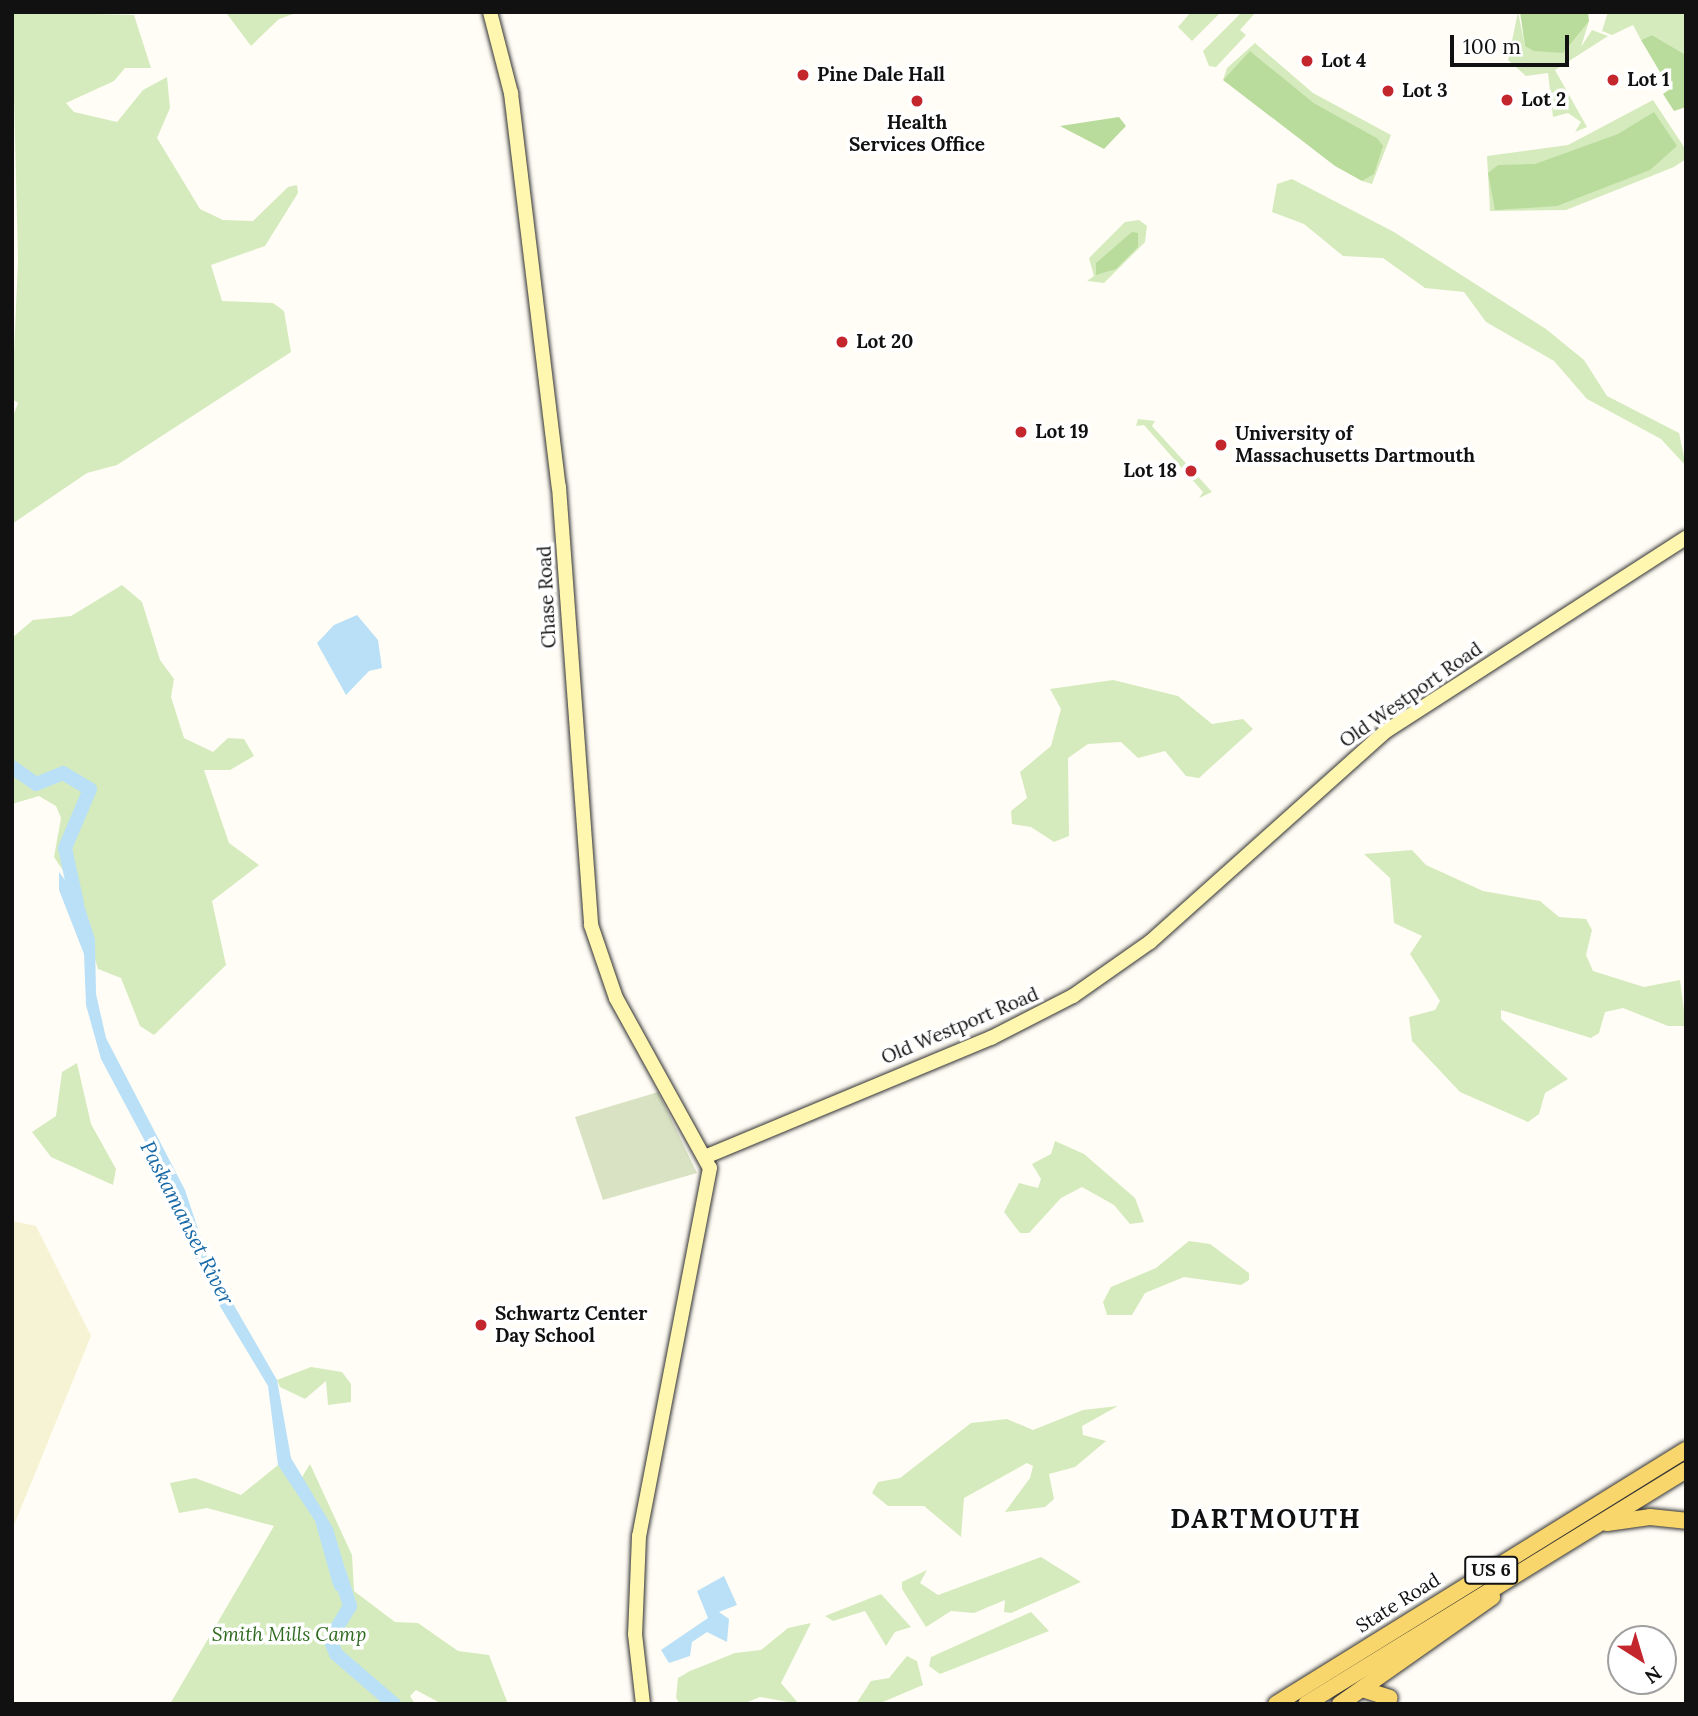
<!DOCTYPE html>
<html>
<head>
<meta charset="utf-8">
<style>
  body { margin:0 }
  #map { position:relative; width:1698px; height:1716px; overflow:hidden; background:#fffdf5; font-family:Lora,serif }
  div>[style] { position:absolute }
  .farmland>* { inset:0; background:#f6f3d4 }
  .green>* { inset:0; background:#d5ebbd }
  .forest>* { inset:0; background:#b9dc9c }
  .cemetery>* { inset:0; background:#d9e3c4 }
  .water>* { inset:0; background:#b9e0f7 }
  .river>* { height:14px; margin:-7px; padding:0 7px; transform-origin:7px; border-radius:7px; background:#b9e0f7 }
  .roads { filter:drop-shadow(0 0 2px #333) drop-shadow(0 0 2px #333) }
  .secondary>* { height:14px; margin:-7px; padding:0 7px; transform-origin:7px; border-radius:7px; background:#fff6b0 }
  .primary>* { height:16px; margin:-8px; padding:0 8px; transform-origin:8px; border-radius:8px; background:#f9d66b }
  .dots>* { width:19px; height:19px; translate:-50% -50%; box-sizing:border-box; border:4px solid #fff; border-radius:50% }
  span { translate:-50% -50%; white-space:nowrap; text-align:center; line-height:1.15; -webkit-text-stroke:7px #fff; paint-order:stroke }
  .shield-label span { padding:2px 5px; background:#fff; border:2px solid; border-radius:5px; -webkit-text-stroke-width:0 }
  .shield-label { font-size:18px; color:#111; font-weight:700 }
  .poi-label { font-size:19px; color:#111; font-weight:700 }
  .left { translate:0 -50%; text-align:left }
  .right { translate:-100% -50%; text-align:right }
  .street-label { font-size:19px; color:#111 }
  .park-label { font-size:19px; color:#2f6b1f; font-style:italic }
  .water-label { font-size:21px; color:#1768a6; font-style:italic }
  .district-label { font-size:26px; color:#111; font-weight:700; letter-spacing:2px }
  .frame { position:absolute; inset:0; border:14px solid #111; pointer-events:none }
  .north { position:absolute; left:1607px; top:1625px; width:70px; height:70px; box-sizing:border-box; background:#fff; border:2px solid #a0a0a0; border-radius:50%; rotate:143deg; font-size:19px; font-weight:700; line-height:28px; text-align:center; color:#111 }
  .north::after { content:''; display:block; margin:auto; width:24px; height:32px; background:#c4262e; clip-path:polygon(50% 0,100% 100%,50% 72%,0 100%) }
  .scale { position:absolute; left:1450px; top:35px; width:119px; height:32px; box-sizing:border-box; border:4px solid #111; border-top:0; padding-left:9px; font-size:21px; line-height:24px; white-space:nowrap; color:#111; -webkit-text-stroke:5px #fff; paint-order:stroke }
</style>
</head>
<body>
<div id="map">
  <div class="farmland">
    <div style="clip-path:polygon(12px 1221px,36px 1226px,91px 1336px,12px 1530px)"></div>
  </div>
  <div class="green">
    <div style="clip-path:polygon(12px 12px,134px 15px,151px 68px,125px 68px,114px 81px,66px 103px,74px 112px,117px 122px,143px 90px,167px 77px,170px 108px,157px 138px,200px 209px,223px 220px,253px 221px,288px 187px,297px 185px,298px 193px,265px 246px,211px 265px,222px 301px,273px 303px,284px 311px,291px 352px,117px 465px,87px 473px,12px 524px,12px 419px,18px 403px,12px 399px,18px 261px)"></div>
    <div style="clip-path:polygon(299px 12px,279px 19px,251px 46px,227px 14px)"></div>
    <div style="clip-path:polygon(1191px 12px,1221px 12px,1192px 41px,1178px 27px)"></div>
    <div style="clip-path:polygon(1242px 12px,1256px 12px,1240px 30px,1246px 35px,1216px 67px,1209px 66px,1203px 51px)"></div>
    <div style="clip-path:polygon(1518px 12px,1525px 46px,1589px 21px,1581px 47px,1592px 30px,1608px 36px,1555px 70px,1587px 127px,1575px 132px,1581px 122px,1568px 113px,1553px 117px,1548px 73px,1526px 76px,1508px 60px)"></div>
    <div style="clip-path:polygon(1608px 12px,1685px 12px,1686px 55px,1652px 35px,1641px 40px,1633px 25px,1612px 35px,1602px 31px)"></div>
    <div style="clip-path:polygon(1255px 43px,1313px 93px,1391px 135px,1372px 184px,1362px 181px,1377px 138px,1314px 103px,1251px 52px,1223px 80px,1227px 68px)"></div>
    <div style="clip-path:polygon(1653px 100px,1686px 150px,1686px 159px,1674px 167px,1566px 210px,1490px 211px,1487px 156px,1568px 145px)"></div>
    <div style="clip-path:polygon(1292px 179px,1394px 232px,1546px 329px,1584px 360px,1607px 396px,1679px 433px,1686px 466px,1661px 439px,1587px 399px,1554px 361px,1486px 322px,1464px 292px,1425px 288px,1383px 258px,1343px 256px,1304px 224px,1272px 212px,1277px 184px)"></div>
    <div style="clip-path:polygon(1139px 220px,1147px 226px,1145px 242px,1104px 283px,1087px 281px,1094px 276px,1089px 258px,1125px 222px)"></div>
    <div style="clip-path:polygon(1138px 419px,1155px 421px,1152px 426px,1212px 492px,1199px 498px,1203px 492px,1144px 425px,1136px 426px)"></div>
    <div style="clip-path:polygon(122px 585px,142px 602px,160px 660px,174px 679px,171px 697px,184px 738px,213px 752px,228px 738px,244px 739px,254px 756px,230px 770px,204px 770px,229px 843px,259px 865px,212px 901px,226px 965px,154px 1035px,140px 1026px,121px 978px,98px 969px,72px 884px,54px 857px,61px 818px,56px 806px,39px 796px,12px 804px,12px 638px,33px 620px,71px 616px)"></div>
    <div style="clip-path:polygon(1113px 680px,1178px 696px,1212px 724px,1243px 719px,1253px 729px,1199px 778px,1186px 776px,1165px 751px,1138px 758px,1121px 742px,1088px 744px,1068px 758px,1069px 836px,1054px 842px,1031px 827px,1012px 824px,1011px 811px,1027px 798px,1020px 772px,1051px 746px,1061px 709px,1050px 689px)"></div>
    <div style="clip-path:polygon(1412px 850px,1426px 865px,1483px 891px,1540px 901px,1559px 917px,1586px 919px,1592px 930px,1586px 955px,1593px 971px,1644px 987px,1680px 980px,1686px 1026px,1668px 1026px,1623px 1008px,1605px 1012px,1599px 1033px,1591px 1038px,1501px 1010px,1501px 1019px,1568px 1079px,1545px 1093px,1539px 1114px,1528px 1122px,1460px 1092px,1412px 1041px,1409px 1017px,1435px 1010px,1440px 1001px,1410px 954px,1422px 936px,1394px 923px,1390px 878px,1364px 854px)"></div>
    <div style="clip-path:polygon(77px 1063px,91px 1124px,116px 1169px,113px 1185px,51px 1157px,32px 1132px,56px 1116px,62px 1072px)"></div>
    <div style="clip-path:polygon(1055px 1141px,1084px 1154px,1135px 1198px,1144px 1222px,1130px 1224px,1114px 1205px,1082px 1187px,1061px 1198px,1029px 1233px,1020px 1233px,1004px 1212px,1019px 1183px,1038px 1188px,1041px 1179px,1032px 1164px,1051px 1154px)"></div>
    <div style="clip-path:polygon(1189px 1241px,1210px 1244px,1249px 1273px,1249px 1280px,1241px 1285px,1184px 1277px,1145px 1293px,1132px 1315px,1107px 1315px,1103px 1302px,1111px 1287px,1156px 1268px)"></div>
    <div style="clip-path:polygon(311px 1367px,342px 1372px,351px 1384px,351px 1402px,328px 1405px,326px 1381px,305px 1399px,280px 1387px,277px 1380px)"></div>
    <div style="clip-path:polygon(1118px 1406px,1082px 1426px,1083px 1435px,1106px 1441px,1075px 1467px,1049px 1474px,1054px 1499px,1045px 1507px,1005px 1512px,1030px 1478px,1033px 1466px,1027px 1463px,964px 1498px,961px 1537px,924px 1506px,888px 1506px,872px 1493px,878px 1482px,900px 1478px,971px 1423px,1007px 1419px,1033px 1430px,1083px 1410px)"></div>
    <div style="clip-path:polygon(310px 1464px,352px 1555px,354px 1591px,395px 1622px,418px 1623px,458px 1651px,489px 1655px,508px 1704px,442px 1704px,416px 1690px,410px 1696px,415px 1704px,170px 1704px,274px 1526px,207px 1508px,179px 1513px,170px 1483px,195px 1478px,241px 1495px,278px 1465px,296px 1487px)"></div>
    <div style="clip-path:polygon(1041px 1557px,1081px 1582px,1011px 1613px,1004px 1612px,1005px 1600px,974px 1613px,951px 1611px,926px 1627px,902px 1589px,902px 1582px,927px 1570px,920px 1583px,938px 1595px)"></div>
    <div style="clip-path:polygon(881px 1594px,911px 1627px,895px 1632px,886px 1646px,865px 1611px,833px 1621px,825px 1616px)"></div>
    <div style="clip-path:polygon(1031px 1612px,1049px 1631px,940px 1674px,929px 1666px,931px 1657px)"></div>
    <div style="clip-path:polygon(811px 1623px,781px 1683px,799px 1704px,760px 1697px,743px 1704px,680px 1704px,676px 1698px,678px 1678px,690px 1671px,735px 1653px,761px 1650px,788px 1628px)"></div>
    <div style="clip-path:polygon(907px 1656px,917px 1661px,923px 1685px,878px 1704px,856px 1704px,871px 1681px,889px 1678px)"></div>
  </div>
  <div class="forest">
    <div style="clip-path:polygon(1520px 12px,1588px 12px,1589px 21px,1563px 53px,1534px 51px,1525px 46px)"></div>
    <div style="clip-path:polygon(1652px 35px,1686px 55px,1686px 107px,1674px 111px,1663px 94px,1670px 89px,1641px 40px)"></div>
    <div style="clip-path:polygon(1250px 51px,1314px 103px,1377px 138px,1383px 146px,1374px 174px,1362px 181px,1335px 166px,1223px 80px)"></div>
    <div style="clip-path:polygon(1654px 112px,1677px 146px,1650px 170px,1557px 206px,1495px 210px,1488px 173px,1498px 165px,1535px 164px,1618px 134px)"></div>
    <div style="clip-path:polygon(1119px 117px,1126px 126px,1104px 149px,1060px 126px)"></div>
    <div style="clip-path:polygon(1132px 232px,1138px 233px,1138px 247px,1116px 269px,1096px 275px,1096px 263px)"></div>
  </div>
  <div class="cemetery">
    <div style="clip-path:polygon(658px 1092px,697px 1173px,603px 1200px,575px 1117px)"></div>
  </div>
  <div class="water">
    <div style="clip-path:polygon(357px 615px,378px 640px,382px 668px,369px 671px,346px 695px,317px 643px,334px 625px)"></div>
    <div style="clip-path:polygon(59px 872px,84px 905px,95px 939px,96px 994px,106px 1038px,185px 1190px,209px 1262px,277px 1380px,291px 1458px,333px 1528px,351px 1589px,336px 1591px,333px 1585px,315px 1521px,278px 1465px,268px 1386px,215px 1298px,167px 1201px,164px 1177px,101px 1059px,86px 1005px,84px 954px,59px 890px)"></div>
    <div style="clip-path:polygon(724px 1576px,737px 1605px,719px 1612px,729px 1619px,727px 1642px,707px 1632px,692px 1642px,690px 1656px,669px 1663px,661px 1650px,708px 1618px,697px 1591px)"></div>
  </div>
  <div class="river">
    <div style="left:12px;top:767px;width:29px;rotate:35deg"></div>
    <div style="left:36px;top:784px;width:29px;rotate:-22deg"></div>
    <div style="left:63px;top:773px;width:31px;rotate:31deg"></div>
    <div style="left:90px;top:789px;width:64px;rotate:113deg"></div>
    <div style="left:65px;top:848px;width:56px;rotate:77.7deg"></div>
    <div style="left:339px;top:1572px;width:36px;rotate:72deg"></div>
    <div style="left:350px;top:1606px;width:39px;rotate:121deg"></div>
    <div style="left:330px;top:1639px;width:16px;rotate:68deg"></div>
    <div style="left:336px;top:1654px;width:77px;rotate:40.8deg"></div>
  </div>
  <div class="roads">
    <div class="secondary">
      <div style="left:490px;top:12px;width:84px;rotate:75.5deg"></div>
      <div style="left:511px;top:93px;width:397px;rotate:83.1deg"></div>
      <div style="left:559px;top:487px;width:439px;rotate:85.8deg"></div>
      <div style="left:591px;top:925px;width:77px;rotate:71.1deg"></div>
      <div style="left:616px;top:998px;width:194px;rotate:61.1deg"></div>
      <div style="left:710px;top:1168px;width:375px;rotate:100.9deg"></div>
      <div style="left:639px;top:1536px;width:98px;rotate:92.3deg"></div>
      <div style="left:635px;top:1634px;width:70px;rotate:83.5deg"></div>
      <div style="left:707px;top:1156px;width:308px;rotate:-22.6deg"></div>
      <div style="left:991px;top:1038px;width:92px;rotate:-27.1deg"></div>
      <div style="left:1073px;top:996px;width:94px;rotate:-35deg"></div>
      <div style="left:1150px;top:942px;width:317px;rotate:-41.8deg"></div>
      <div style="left:1386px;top:731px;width:357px;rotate:-32.8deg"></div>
    </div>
    <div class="primary">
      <div style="left:1607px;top:1523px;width:43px;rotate:-7.9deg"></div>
      <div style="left:1650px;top:1517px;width:36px;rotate:6deg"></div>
      <div style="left:1362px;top:1689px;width:29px;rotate:18deg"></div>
      <div style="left:1276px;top:1704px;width:482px;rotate:-31.8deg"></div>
      <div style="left:1306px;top:1704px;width:446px;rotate:-31.6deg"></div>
      <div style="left:1340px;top:1704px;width:186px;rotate:-35.1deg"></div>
    </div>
  </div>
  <div class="dots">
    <div style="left:1307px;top:61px;background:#c4262e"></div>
    <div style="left:803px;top:75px;background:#c4262e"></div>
    <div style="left:1613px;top:80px;background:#c4262e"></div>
    <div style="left:1388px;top:91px;background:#c4262e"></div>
    <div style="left:1507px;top:100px;background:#c4262e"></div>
    <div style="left:917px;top:101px;background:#c4262e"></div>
    <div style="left:842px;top:342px;background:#c4262e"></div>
    <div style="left:1021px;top:432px;background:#c4262e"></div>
    <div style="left:1221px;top:445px;background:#c4262e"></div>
    <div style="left:1191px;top:471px;background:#c4262e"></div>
    <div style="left:481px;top:1325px;background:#c4262e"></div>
  </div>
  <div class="shield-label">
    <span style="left:1491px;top:1570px">US 6</span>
  </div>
  <div class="poi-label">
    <span class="left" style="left:1321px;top:61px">Lot 4</span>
    <span class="left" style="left:817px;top:75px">Pine Dale Hall</span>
    <span class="left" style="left:1627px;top:80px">Lot 1</span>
    <span class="left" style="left:1402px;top:91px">Lot 3</span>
    <span class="left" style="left:1521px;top:100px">Lot 2</span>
    <span style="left:917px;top:134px">Health<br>Services Office</span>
    <span class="left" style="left:856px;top:342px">Lot 20</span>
    <span class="left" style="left:1035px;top:432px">Lot 19</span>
    <span class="left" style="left:1235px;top:445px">University of<br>Massachusetts Dartmouth</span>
    <span class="right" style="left:1177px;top:471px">Lot 18</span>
    <span class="left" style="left:495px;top:1325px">Schwartz Center<br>Day School</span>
  </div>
  <div class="street-label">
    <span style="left:547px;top:597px;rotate:-93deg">Chase Road</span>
    <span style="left:1411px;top:695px;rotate:-35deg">Old Westport Road</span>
    <span style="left:960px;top:1026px;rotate:-23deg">Old Westport Road</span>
    <span style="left:1398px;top:1603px;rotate:-32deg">State Road</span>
  </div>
  <div class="park-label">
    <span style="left:289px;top:1635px">Smith Mills Camp</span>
  </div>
  <div class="water-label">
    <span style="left:187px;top:1223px;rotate:63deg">Paskamanset River</span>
  </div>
  <div class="district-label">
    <span style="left:1266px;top:1519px">DARTMOUTH</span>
  </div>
  <div class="frame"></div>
  <div class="north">N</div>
  <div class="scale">100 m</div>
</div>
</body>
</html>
